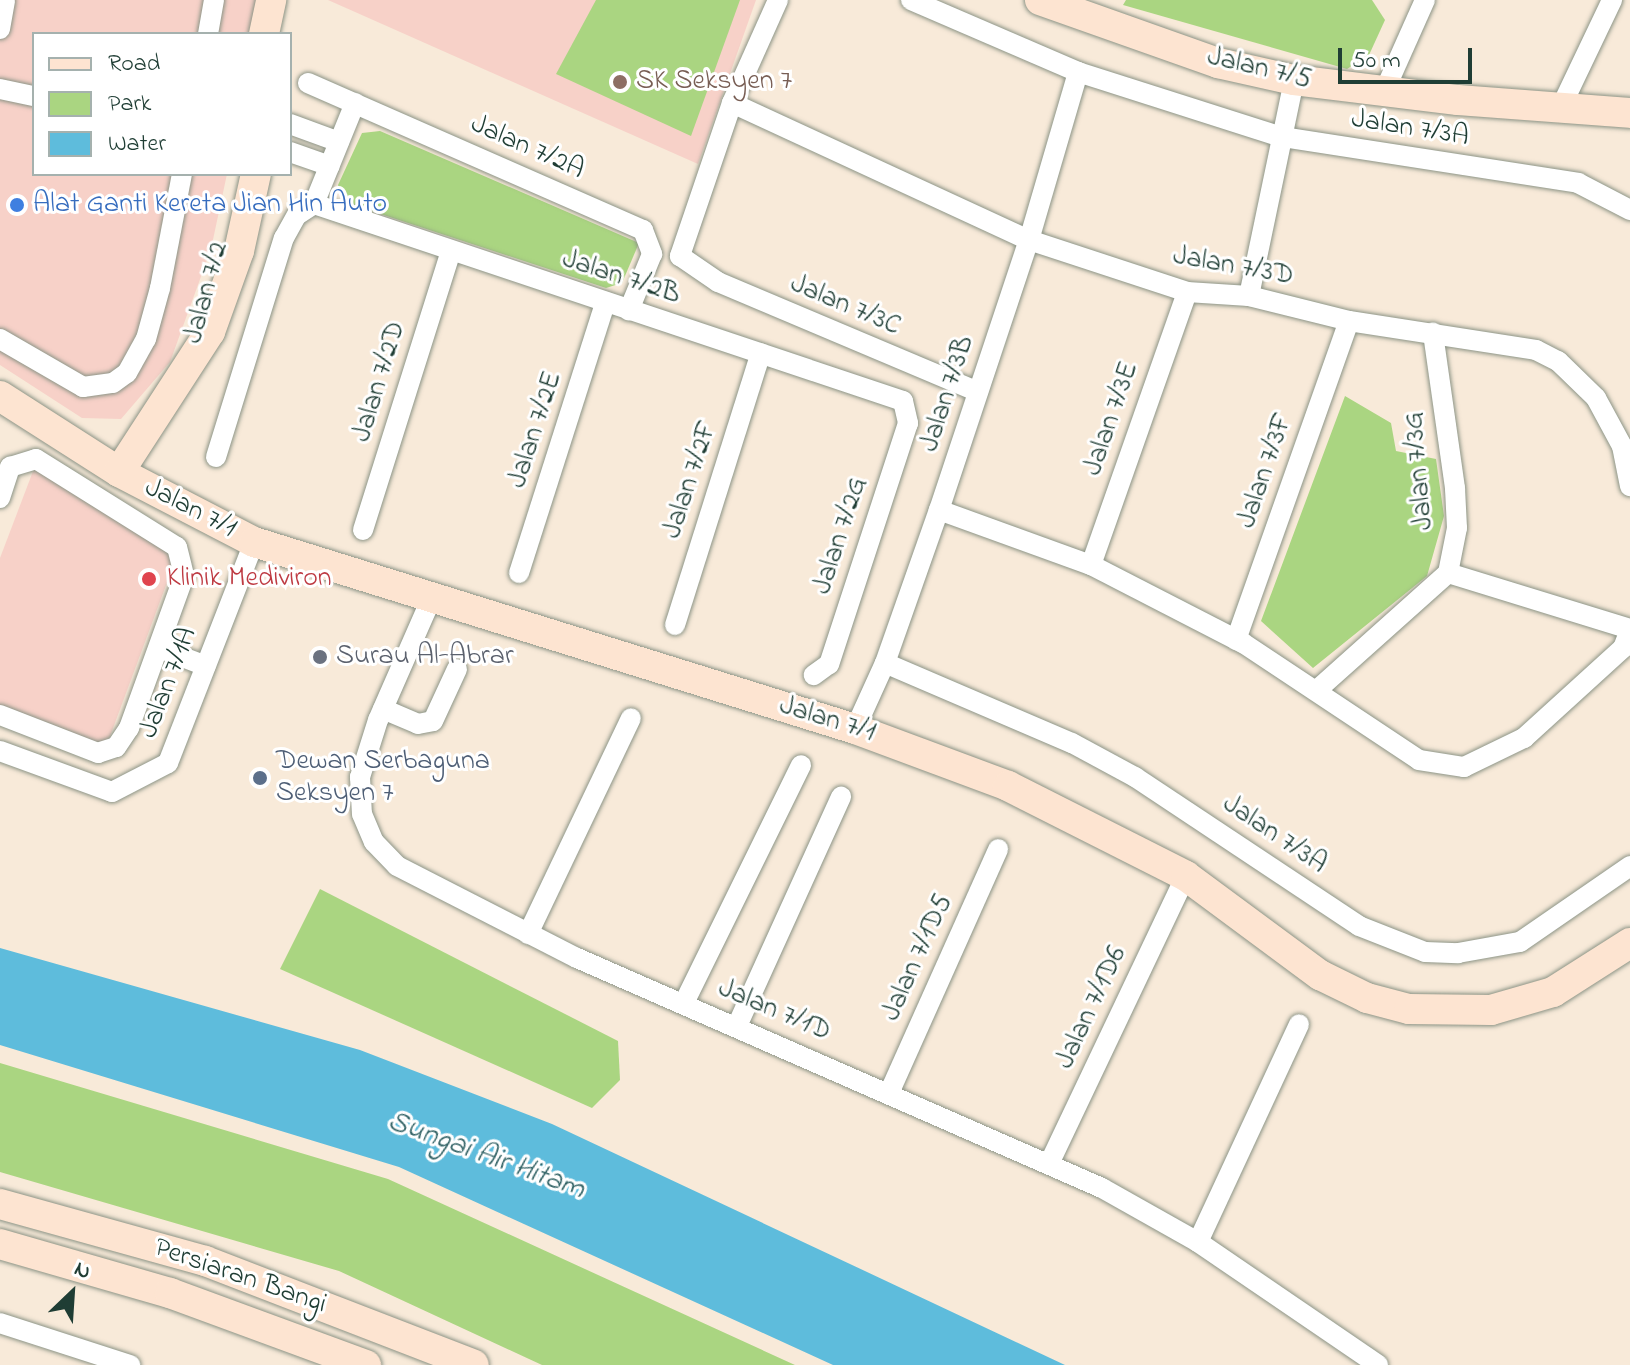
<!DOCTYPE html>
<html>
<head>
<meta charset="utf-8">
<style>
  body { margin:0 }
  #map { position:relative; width:1630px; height:1365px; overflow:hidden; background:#f8ead9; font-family:"Indie Flower",sans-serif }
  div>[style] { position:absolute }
  .built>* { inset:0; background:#f7d1c8 }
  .green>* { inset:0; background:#aad581 }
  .water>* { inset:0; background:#5ebcdc }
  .roads { filter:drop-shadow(0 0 2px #8c9486) drop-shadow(0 0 2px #8c9486) }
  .street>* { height:20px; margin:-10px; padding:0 10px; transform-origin:10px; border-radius:10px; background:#fff }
  .secondary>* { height:30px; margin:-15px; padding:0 15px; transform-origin:15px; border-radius:15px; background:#fde4d1 }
  .dots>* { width:22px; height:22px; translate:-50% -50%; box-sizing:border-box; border:4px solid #fff; border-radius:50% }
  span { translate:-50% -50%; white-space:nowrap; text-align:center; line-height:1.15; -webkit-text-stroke:6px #fff; paint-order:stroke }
  .street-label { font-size:28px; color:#1f3d34 }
  .education-label { font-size:28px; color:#785e54 }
  .left { translate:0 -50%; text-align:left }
  .shop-label { font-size:28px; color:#366cbe }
  .health-label { font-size:28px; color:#be3a42 }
  .worship-label { font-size:28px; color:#5b616d }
  .service-label { font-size:28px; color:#4e5e75 }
  .water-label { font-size:30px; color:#326366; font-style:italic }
  .legend { position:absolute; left:32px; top:32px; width:260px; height:144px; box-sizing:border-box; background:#fff; border:2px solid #a5b1ae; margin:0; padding:10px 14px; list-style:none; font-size:24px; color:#1f3d34 }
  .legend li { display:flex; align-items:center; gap:16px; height:40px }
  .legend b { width:40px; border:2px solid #a5b1ae }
  .north { position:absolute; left:32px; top:1253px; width:80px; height:80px; -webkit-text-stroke:6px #fff; paint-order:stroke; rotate:25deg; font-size:22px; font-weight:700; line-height:32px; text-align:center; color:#1f3d34 }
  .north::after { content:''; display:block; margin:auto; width:28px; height:36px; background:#1f3d34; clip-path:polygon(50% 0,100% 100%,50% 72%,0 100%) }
  .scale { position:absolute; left:1338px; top:48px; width:134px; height:36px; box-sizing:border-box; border:4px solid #1f3d34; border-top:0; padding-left:10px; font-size:24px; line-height:28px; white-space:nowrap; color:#1f3d34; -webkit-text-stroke:6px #fff; paint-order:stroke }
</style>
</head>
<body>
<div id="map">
  <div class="built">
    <div style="clip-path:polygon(0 0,263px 0,256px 34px,34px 34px,34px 174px,227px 174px,211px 249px,170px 362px,121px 419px,82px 418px,0 365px)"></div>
    <div style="clip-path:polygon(328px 0,756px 0,698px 164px)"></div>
    <div style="clip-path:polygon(35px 466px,172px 551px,175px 561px,106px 747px,0 708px,0 558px)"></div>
  </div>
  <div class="green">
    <div style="clip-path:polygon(596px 0,740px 0,691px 136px,556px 74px)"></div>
    <div style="clip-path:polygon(1126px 0,1372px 0,1385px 20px,1369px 55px,1347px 69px,1123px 5px)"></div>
    <div style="clip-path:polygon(380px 131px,639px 243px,622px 283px,606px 288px,344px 202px,338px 185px,362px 133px)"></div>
    <div style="clip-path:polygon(1345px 396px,1391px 423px,1396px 451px,1436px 459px,1444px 516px,1427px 576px,1313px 668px,1261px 621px)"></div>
    <div style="clip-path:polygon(320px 889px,618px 1041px,620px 1080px,592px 1108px,280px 969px)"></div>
    <div style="clip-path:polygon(0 1063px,388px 1179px,795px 1365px,542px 1365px,339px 1271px,0 1172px)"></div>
  </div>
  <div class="water">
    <div style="clip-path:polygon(0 948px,360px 1050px,552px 1124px,1065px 1365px,833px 1365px,399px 1167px,0 1045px)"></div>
  </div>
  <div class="roads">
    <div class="street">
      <div style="left:778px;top:0;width:113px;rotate:114.1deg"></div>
      <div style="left:732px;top:103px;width:162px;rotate:108.8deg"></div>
      <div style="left:680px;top:256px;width:46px;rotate:34.4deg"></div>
      <div style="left:718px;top:282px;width:282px;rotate:22.9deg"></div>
      <div style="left:911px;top:0;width:182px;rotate:23.3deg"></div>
      <div style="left:1078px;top:72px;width:214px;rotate:17.7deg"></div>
      <div style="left:1282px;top:137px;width:300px;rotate:8.8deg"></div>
      <div style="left:1578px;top:183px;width:59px;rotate:27.4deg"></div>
      <div style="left:0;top:29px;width:29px;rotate:-80deg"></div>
      <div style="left:208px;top:34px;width:35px;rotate:-80deg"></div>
      <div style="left:308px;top:83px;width:366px;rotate:23.7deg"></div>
      <div style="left:643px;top:230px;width:26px;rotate:69deg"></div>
      <div style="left:652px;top:254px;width:61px;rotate:112.3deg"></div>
      <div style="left:0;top:89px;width:35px;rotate:12deg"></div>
      <div style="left:1384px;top:92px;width:101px;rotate:-66deg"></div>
      <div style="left:732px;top:103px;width:327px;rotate:24.8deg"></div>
      <div style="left:1029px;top:240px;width:166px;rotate:18.2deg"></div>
      <div style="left:1187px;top:292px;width:62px;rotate:3.7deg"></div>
      <div style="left:1249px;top:296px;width:103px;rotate:14deg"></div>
      <div style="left:1349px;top:321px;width:189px;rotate:8.8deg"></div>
      <div style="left:1536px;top:350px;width:25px;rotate:27deg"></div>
      <div style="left:1558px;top:361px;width:53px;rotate:44.2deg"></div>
      <div style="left:1596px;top:398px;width:55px;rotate:61.6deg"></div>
      <div style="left:1622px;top:446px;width:41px;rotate:78.7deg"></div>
      <div style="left:1561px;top:107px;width:119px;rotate:-64.5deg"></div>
      <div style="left:290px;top:124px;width:52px;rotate:20.2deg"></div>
      <div style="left:290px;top:152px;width:42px;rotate:19.3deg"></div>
      <div style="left:314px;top:204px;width:621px;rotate:18.49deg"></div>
      <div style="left:903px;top:401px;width:23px;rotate:77deg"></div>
      <div style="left:908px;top:423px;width:254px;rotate:108.1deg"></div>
      <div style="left:829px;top:664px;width:19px;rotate:144deg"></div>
      <div style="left:314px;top:204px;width:109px;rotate:-67.9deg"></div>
      <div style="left:1249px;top:296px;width:221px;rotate:-78.2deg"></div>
      <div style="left:0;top:339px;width:96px;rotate:30deg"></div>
      <div style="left:83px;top:387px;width:30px;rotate:-8deg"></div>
      <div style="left:113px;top:383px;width:17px;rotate:-36deg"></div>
      <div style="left:127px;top:373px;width:39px;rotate:-61deg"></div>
      <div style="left:146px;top:339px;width:53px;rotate:-74.6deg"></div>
      <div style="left:160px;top:288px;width:116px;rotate:-79.1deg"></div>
      <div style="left:216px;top:457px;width:229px;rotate:-72.8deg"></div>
      <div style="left:284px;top:238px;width:26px;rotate:-61deg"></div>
      <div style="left:297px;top:215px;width:20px;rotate:-33deg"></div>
      <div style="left:0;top:498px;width:33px;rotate:-72deg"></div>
      <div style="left:10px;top:467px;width:27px;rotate:-17deg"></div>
      <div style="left:36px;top:459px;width:166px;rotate:32deg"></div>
      <div style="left:177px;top:547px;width:30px;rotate:76deg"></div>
      <div style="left:184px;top:576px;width:162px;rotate:109.9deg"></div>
      <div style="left:129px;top:728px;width:23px;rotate:124deg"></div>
      <div style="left:116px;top:747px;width:19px;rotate:162deg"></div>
      <div style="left:98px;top:753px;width:105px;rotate:-158.8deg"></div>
      <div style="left:939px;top:510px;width:162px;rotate:19.9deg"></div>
      <div style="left:1091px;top:565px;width:171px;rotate:27.2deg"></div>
      <div style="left:1243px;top:643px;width:211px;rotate:33.6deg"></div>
      <div style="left:1419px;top:760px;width:46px;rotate:8.8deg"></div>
      <div style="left:1464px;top:767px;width:67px;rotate:-25.8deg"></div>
      <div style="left:1524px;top:738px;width:134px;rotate:-42.3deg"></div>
      <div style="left:1623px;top:648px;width:19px;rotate:-69deg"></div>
      <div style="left:363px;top:530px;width:293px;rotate:-72.5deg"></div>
      <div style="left:1091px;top:565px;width:289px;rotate:-70.6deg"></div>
      <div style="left:519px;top:573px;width:282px;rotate:-72.3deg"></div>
      <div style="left:1448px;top:573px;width:190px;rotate:17.1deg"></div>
      <div style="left:432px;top:597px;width:134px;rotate:113.7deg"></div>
      <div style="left:378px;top:720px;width:60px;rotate:107.5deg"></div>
      <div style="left:360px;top:777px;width:37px;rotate:87deg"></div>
      <div style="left:362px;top:814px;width:30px;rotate:67deg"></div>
      <div style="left:374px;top:842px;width:33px;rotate:46deg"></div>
      <div style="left:397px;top:866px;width:202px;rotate:27.1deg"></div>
      <div style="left:577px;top:958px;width:573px;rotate:23.66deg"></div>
      <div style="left:1102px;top:1188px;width:110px;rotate:29.4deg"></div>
      <div style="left:1198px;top:1242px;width:218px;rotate:34.3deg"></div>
      <div style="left:675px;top:625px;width:285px;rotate:-72.5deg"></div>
      <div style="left:1236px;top:640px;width:338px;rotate:-70.5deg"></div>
      <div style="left:159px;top:648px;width:50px;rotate:21deg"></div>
      <div style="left:885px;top:663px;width:203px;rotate:23.2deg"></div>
      <div style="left:1072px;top:743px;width:72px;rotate:28.4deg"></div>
      <div style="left:1135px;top:777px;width:269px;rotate:33.6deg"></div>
      <div style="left:1359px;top:926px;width:71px;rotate:21.5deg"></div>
      <div style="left:1425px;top:952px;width:33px;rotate:2deg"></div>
      <div style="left:1458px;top:953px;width:63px;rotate:-10.1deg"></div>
      <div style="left:1520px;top:942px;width:134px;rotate:-34.6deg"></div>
      <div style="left:1317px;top:690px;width:176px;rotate:-41.8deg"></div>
      <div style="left:1448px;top:573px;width:46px;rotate:-78.7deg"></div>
      <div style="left:1457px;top:528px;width:40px;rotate:-92.9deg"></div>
      <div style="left:1455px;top:488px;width:157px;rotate:-98.1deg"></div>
      <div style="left:383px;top:709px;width:38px;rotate:23deg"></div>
      <div style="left:418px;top:724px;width:15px;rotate:-11deg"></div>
      <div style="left:433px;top:721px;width:57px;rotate:-65.2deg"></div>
      <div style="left:855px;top:729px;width:72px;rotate:-65.6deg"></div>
      <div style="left:885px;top:663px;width:162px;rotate:-70.6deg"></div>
      <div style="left:939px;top:510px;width:285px;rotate:-71.6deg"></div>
      <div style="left:1029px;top:240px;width:175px;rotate:-73.7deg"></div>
      <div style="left:0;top:751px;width:119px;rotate:20.1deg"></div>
      <div style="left:112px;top:792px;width:63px;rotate:-27.4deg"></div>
      <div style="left:168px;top:763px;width:237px;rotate:-68.7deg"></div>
      <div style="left:528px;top:934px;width:239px;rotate:-64.5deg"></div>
      <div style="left:684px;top:1003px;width:265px;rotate:-63.8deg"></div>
      <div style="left:737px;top:1026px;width:252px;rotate:-65.6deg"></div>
      <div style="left:890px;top:1091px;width:265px;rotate:-65.9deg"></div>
      <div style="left:1049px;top:1164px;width:319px;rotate:-64.6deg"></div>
      <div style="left:1198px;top:1242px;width:240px;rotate:-65.1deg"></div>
      <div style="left:0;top:1323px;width:137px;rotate:17.9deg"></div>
    </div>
    <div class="secondary">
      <div style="left:1040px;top:0;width:189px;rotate:19.5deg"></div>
      <div style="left:1218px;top:63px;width:78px;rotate:12.6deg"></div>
      <div style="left:1294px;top:80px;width:165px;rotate:7deg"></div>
      <div style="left:1458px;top:100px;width:172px;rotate:4.3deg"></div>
      <div style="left:264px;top:34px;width:35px;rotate:-78deg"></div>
      <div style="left:0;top:396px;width:141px;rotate:32.6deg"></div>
      <div style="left:119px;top:472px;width:152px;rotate:27.4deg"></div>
      <div style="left:254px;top:542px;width:629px;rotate:17.28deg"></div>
      <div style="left:855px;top:729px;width:163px;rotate:20.4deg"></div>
      <div style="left:1008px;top:786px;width:199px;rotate:26.8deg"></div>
      <div style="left:1186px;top:876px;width:167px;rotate:36.5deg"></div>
      <div style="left:1320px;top:975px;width:52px;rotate:26.1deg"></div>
      <div style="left:1367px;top:998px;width:43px;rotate:14.7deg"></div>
      <div style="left:1409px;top:1009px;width:82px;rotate:0.7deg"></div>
      <div style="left:1491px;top:1010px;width:65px;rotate:-16.2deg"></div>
      <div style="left:1553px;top:992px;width:91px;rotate:-32.5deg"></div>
      <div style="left:119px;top:472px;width:167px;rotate:-57deg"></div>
      <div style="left:210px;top:332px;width:86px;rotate:-70.3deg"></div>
      <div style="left:239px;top:251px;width:79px;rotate:-77.6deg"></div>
      <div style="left:0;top:1204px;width:213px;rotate:15.5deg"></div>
      <div style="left:205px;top:1261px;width:288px;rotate:21.1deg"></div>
      <div style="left:0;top:1244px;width:177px;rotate:16.1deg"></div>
      <div style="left:170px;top:1293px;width:209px;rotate:20.2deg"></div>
    </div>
  </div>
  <div class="dots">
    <div style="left:620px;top:82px;background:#8d6e63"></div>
    <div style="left:17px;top:205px;background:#3f7fe0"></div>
    <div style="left:149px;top:579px;background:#e0444e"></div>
    <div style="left:320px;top:657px;background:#6b7280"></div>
    <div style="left:260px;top:778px;background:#5c6f8a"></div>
  </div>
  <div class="street-label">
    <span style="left:1259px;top:69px;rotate:13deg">Jalan 7/5</span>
    <span style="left:1410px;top:129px;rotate:9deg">Jalan 7/3A</span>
    <span style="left:527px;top:148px;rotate:24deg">Jalan 7/2A</span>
    <span style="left:1233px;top:267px;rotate:10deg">Jalan 7/3D</span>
    <span style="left:621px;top:278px;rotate:18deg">Jalan 7/2B</span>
    <span style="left:207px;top:293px;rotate:-75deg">Jalan 7/2</span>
    <span style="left:845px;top:306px;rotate:23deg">Jalan 7/3C</span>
    <span style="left:380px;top:382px;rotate:-73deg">Jalan 7/2D</span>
    <span style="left:948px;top:394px;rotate:-72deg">Jalan 7/3B</span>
    <span style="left:1112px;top:419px;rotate:-71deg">Jalan 7/3E</span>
    <span style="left:536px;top:430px;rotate:-72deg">Jalan 7/2E</span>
    <span style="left:1266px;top:471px;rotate:-71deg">Jalan 7/3F</span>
    <span style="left:1420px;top:471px;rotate:-95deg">Jalan 7/3G</span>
    <span style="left:691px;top:480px;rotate:-72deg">Jalan 7/2F</span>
    <span style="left:190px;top:509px;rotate:27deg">Jalan 7/1</span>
    <span style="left:841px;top:536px;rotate:-72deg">Jalan 7/2G</span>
    <span style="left:169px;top:683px;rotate:-69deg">Jalan 7/1A</span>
    <span style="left:827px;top:720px;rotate:17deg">Jalan 7/1</span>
    <span style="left:1274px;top:835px;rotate:34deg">Jalan 7/3A</span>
    <span style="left:918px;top:958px;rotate:-66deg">Jalan 7/1D5</span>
    <span style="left:1092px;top:1008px;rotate:-65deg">Jalan 7/1D6</span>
    <span style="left:774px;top:1011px;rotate:23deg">Jalan 7/1D</span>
    <span style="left:240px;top:1277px;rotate:19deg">Persiaran Bangi</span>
  </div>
  <div class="education-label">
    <span class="left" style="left:636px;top:82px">SK Seksyen 7</span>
  </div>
  <div class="shop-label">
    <span class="left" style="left:33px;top:205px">Alat Ganti Kereta Jian Hin Auto</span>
  </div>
  <div class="health-label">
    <span class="left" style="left:167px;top:579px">Klinik Mediviron</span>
  </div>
  <div class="worship-label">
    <span class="left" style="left:336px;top:657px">Surau Al-Abrar</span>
  </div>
  <div class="service-label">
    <span class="left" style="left:276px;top:778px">Dewan Serbaguna<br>Seksyen 7</span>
  </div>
  <div class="water-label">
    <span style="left:486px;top:1156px;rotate:20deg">Sungai Air Hitam</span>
  </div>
  <ul class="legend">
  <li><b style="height:10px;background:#fde4d1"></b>Road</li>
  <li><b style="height:22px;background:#aad581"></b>Park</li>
  <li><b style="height:22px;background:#5ebcdc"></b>Water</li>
  </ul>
  <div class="north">N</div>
  <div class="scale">50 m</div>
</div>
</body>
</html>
